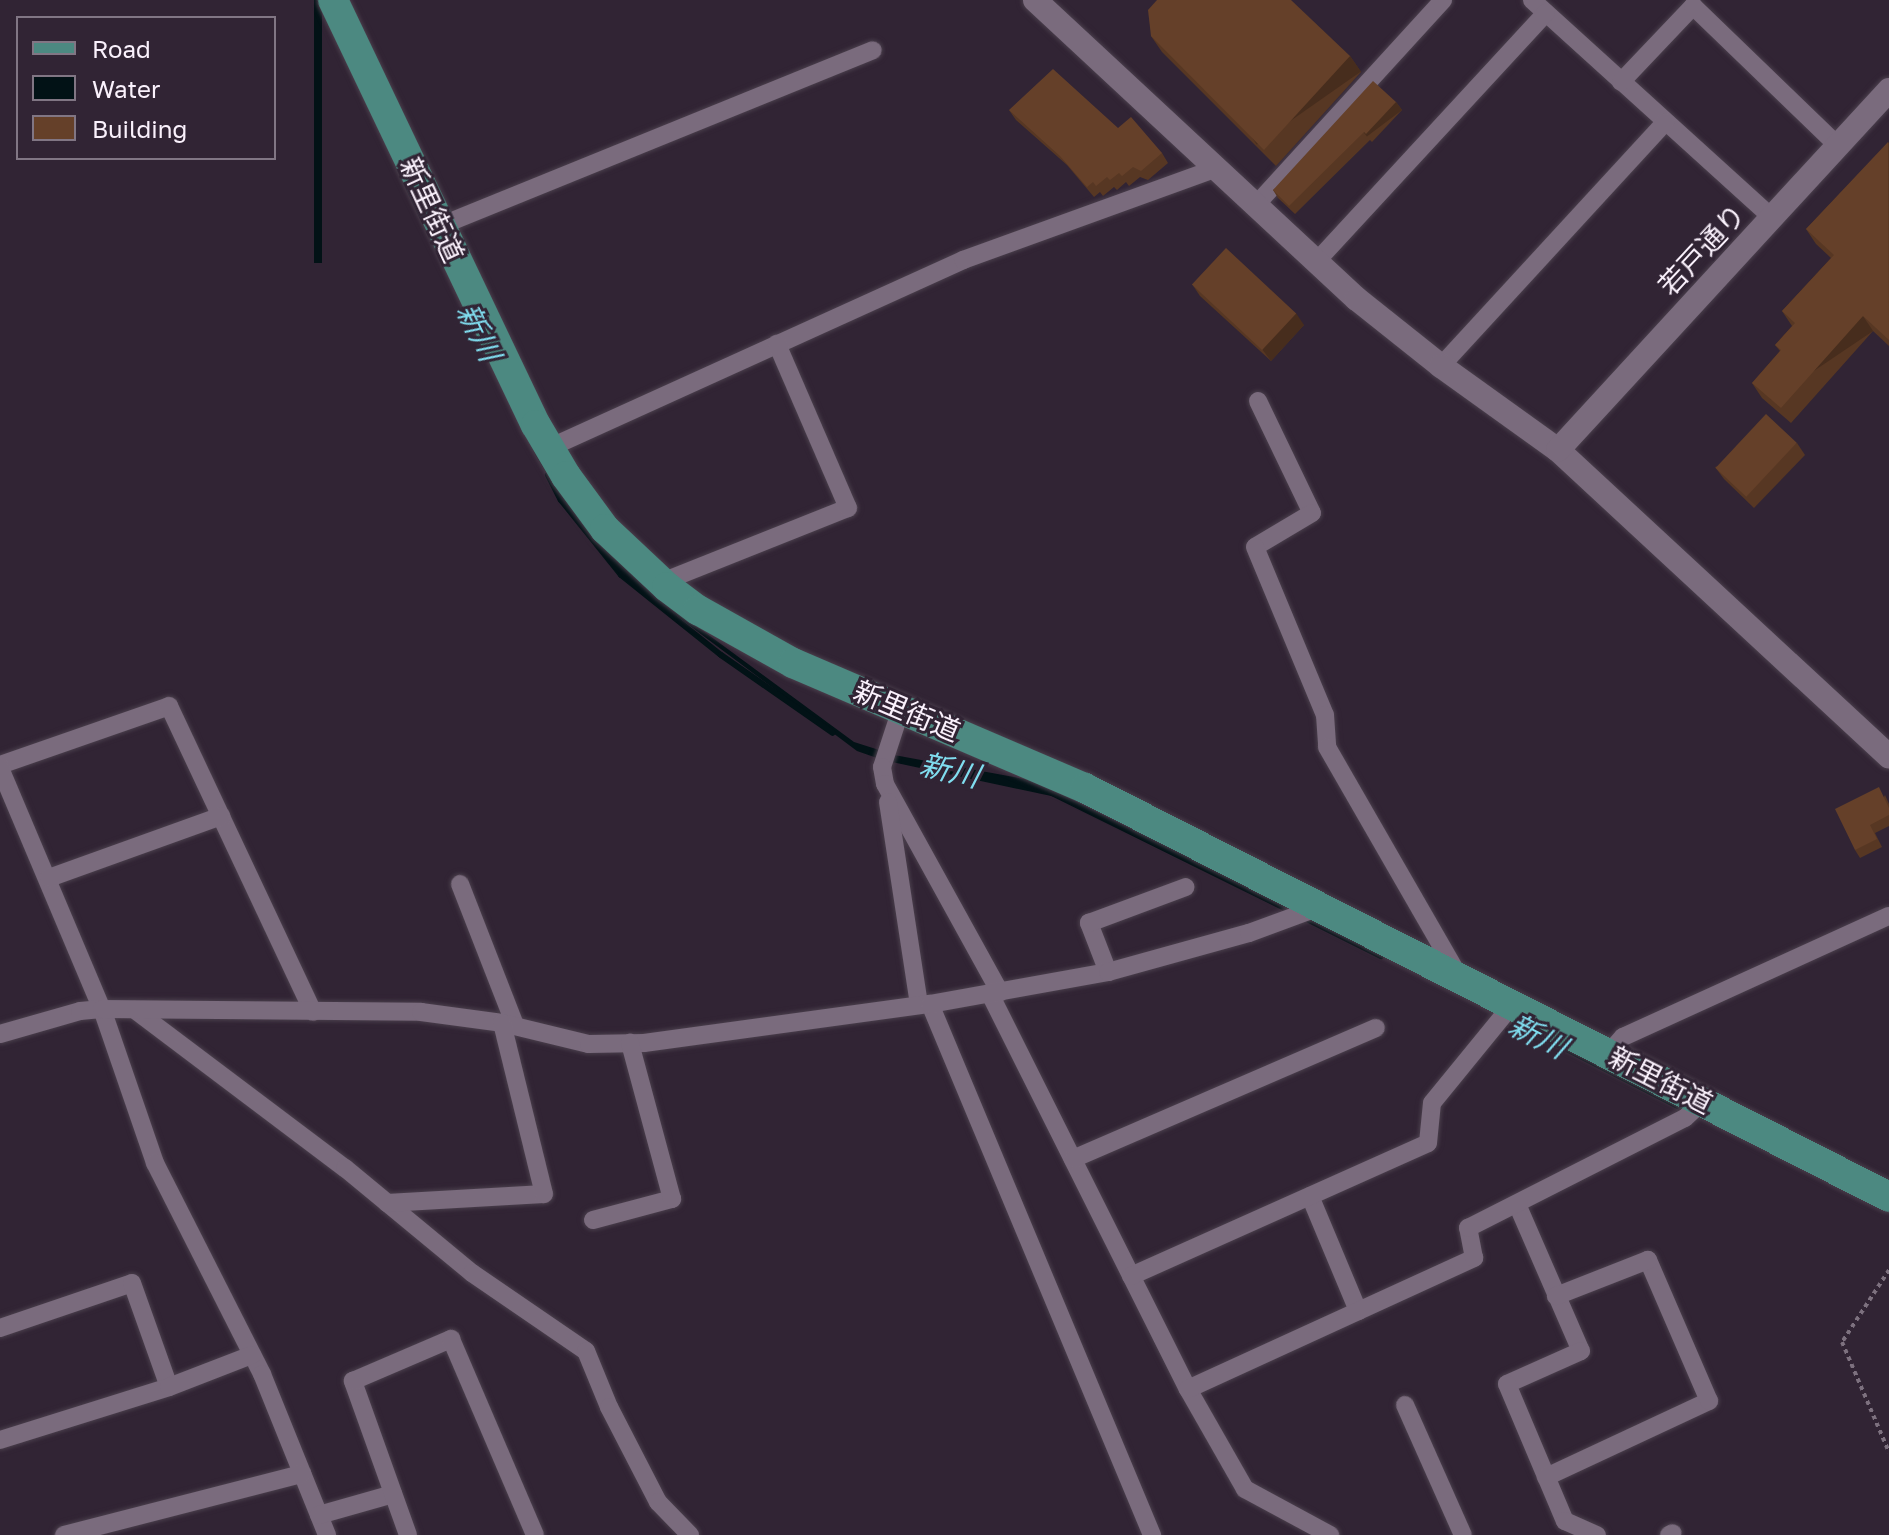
<!DOCTYPE html>
<html>
<head>
<meta charset="utf-8">
<style>
  body { margin:0 }
  #map { position:relative; width:1889px; height:1535px; overflow:hidden; background:#312434; font-family:"Golos Text","Noto Sans JP",sans-serif }
  div>[style] { position:absolute }
  .water>* { inset:0; background:#021216; transform-origin:0 0 }
  .stream>* { height:6px; margin:-3px; padding:0 3px; transform-origin:3px; border-radius:3px; background:#021216 }
  .path>* { height:4px; margin-top:-2px; transform-origin:0; background:repeating-linear-gradient(90deg,#7d717f 0 4px,transparent 0 8px) }
  .roads { filter:drop-shadow(0 0 2px #4a3f4c) drop-shadow(0 0 2px #4a3f4c) }
  .minor>* { height:18px; margin:-9px; padding:0 9px; transform-origin:9px; border-radius:9px; background:#7a6b7d }
  .tertiary>* { height:24px; margin:-12px; padding:0 12px; transform-origin:12px; border-radius:12px; background:#7a6b7d }
  .primary>* { height:30px; margin:-15px; padding:0 15px; transform-origin:15px; border-radius:15px; background:#4c8981 }
  .wall>* { inset:0; background:#573723 }
  .shaded-wall>* { inset:0; background:#472d1d; transform-origin:0 0 }
  .building>* { inset:0; background:#654029; transform-origin:0 0 }
  span { translate:-50% -50%; white-space:nowrap; text-align:center; line-height:1.15; -webkit-text-stroke:6px #312434; paint-order:stroke }
  .street-label { font-size:28px; color:#faf1fc }
  .water-label { font-size:30px; color:#80ddef; font-style:italic }
  .legend { position:absolute; left:16px; top:16px; width:260px; height:144px; box-sizing:border-box; background:#312434; border:2px solid #817684; margin:0; padding:10px 14px; list-style:none; font-size:24px; color:#faf1fc }
  .legend li { display:flex; align-items:center; gap:16px; height:40px }
  .legend b { width:40px; border:2px solid #817684 }
</style>
</head>
<body>
<div id="map">
  <div class="water">
    <div style="left:314px;top:0;width:8px;height:263px"></div>
    <div style="clip-path:polygon(437px 251px,539px 448px,687px 619px,854px 742px,879px 750px,877px 758px,857px 751px,634px 584px,615px 565px,560px 495px,536px 456px)"></div>
    <div style="clip-path:polygon(894px 755px,1035px 781px,1060px 788px,1056px 797px,892px 762px)"></div>
    <div style="clip-path:polygon(1526px 1023px,1688px 1104px,1683px 1112px,1523px 1030px)"></div>
  </div>
  <div class="stream">
    <div style="left:548px;top:475px;width:28px;rotate:63deg"></div>
    <div style="left:561px;top:500px;width:96px;rotate:51.3deg"></div>
    <div style="left:621px;top:575px;width:128px;rotate:38.7deg"></div>
    <div style="left:721px;top:655px;width:136px;rotate:34.9deg"></div>
    <div style="left:1050px;top:792px;width:269px;rotate:26.3deg"></div>
    <div style="left:1305px;top:918px;width:85px;rotate:26.6deg"></div>
  </div>
  <div class="path">
    <div style="left:1889px;top:1270px;width:86px;rotate:123.1deg"></div>
    <div style="left:1842px;top:1342px;width:120px;rotate:66.9deg"></div>
  </div>
  <div class="roads">
    <div class="minor">
      <div style="left:1532px;top:0;width:324px;rotate:42.2deg"></div>
      <div style="left:1621px;top:82px;width:105px;rotate:-46.5deg"></div>
      <div style="left:1693px;top:6px;width:202px;rotate:44deg"></div>
      <div style="left:1255px;top:206px;width:279px;rotate:-47.6deg"></div>
      <div style="left:440px;top:226px;width:467px;rotate:-22.1deg"></div>
      <div style="left:1316px;top:262px;width:339px;rotate:-47.3deg"></div>
      <div style="left:1441px;top:366px;width:331px;rotate:-47.4deg"></div>
      <div style="left:1258px;top:401px;width:124px;rotate:64.3deg"></div>
      <div style="left:1312px;top:513px;width:66px;rotate:149.2deg"></div>
      <div style="left:1255px;top:547px;width:182px;rotate:67.4deg"></div>
      <div style="left:1325px;top:715px;width:32px;rotate:86deg"></div>
      <div style="left:1327px;top:747px;width:261px;rotate:60.1deg"></div>
      <div style="left:549px;top:448px;width:455px;rotate:-24.4deg"></div>
      <div style="left:963px;top:260px;width:268px;rotate:-19.9deg"></div>
      <div style="left:662px;top:582px;width:200px;rotate:-21.7deg"></div>
      <div style="left:848px;top:508px;width:179px;rotate:-113.4deg"></div>
      <div style="left:901px;top:709px;width:61px;rotate:108.1deg"></div>
      <div style="left:882px;top:767px;width:17px;rotate:80deg"></div>
      <div style="left:885px;top:784px;width:238px;rotate:61.1deg"></div>
      <div style="left:0;top:765px;width:179px;rotate:-19.2deg"></div>
      <div style="left:169px;top:706px;width:338px;rotate:64.8deg"></div>
      <div style="left:0;top:768px;width:262px;rotate:67.1deg"></div>
      <div style="left:102px;top:1009px;width:163px;rotate:71deg"></div>
      <div style="left:155px;top:1163px;width:237px;rotate:63.1deg"></div>
      <div style="left:262px;top:1374px;width:174px;rotate:68deg"></div>
      <div style="left:888px;top:802px;width:205px;rotate:81.3deg"></div>
      <div style="left:49px;top:878px;width:183px;rotate:-19.8deg"></div>
      <div style="left:460px;top:884px;width:151px;rotate:68.7deg"></div>
      <div style="left:1108px;top:972px;width:53px;rotate:-111.2deg"></div>
      <div style="left:1089px;top:923px;width:103px;rotate:-20.4deg"></div>
      <div style="left:990px;top:994px;width:442px;rotate:63.4deg"></div>
      <div style="left:1188px;top:1389px;width:115px;rotate:60.3deg"></div>
      <div style="left:1245px;top:1489px;width:97px;rotate:28.4deg"></div>
      <div style="left:930px;top:1004px;width:576px;rotate:67.31deg"></div>
      <div style="left:135px;top:1010px;width:263px;rotate:37deg"></div>
      <div style="left:345px;top:1168px;width:165px;rotate:39.6deg"></div>
      <div style="left:472px;top:1273px;width:138px;rotate:34.4deg"></div>
      <div style="left:586px;top:1351px;width:61px;rotate:67.7deg"></div>
      <div style="left:609px;top:1407px;width:107px;rotate:62.7deg"></div>
      <div style="left:658px;top:1502px;width:46px;rotate:45.9deg"></div>
      <div style="left:0;top:1034px;width:83px;rotate:-16deg"></div>
      <div style="left:80px;top:1011px;width:22px;rotate:-5deg"></div>
      <div style="left:102px;top:1009px;width:319px;rotate:0.5deg"></div>
      <div style="left:421px;top:1012px;width:82px;rotate:7.7deg"></div>
      <div style="left:502px;top:1023px;width:89px;rotate:13.6deg"></div>
      <div style="left:589px;top:1044px;width:55px;rotate:-1deg"></div>
      <div style="left:644px;top:1043px;width:289px;rotate:-7.8deg"></div>
      <div style="left:930px;top:1004px;width:181px;rotate:-10.2deg"></div>
      <div style="left:1108px;top:972px;width:146px;rotate:-15.5deg"></div>
      <div style="left:1249px;top:933px;width:72px;rotate:-20.2deg"></div>
      <div style="left:1608px;top:1054px;width:23px;rotate:-49deg"></div>
      <div style="left:1623px;top:1037px;width:292px;rotate:-24.5deg"></div>
      <div style="left:1073px;top:1159px;width:330px;rotate:-23.4deg"></div>
      <div style="left:1310px;top:1196px;width:125px;rotate:67.3deg"></div>
      <div style="left:387px;top:1203px;width:157px;rotate:-3.3deg"></div>
      <div style="left:544px;top:1194px;width:176px;rotate:-103.8deg"></div>
      <div style="left:1517px;top:1204px;width:160px;rotate:66.5deg"></div>
      <div style="left:1581px;top:1351px;width:81px;rotate:156deg"></div>
      <div style="left:1507px;top:1384px;width:149px;rotate:67.1deg"></div>
      <div style="left:1565px;top:1521px;width:35px;rotate:24deg"></div>
      <div style="left:593px;top:1220px;width:82px;rotate:-14.9deg"></div>
      <div style="left:672px;top:1199px;width:162px;rotate:-105.1deg"></div>
      <div style="left:1131px;top:1276px;width:325px;rotate:-24.1deg"></div>
      <div style="left:1428px;top:1143px;width:40px;rotate:-84.3deg"></div>
      <div style="left:1432px;top:1103px;width:127px;rotate:-50.8deg"></div>
      <div style="left:0;top:1328px;width:139px;rotate:-18.8deg"></div>
      <div style="left:132px;top:1283px;width:110px;rotate:70.4deg"></div>
      <div style="left:1188px;top:1389px;width:315px;rotate:-24.6deg"></div>
      <div style="left:1474px;top:1258px;width:31px;rotate:-101deg"></div>
      <div style="left:1468px;top:1228px;width:243px;rotate:-26.9deg"></div>
      <div style="left:1685px;top:1118px;width:25px;rotate:-43deg"></div>
      <div style="left:1405px;top:1405px;width:142px;rotate:66deg"></div>
      <div style="left:0;top:1440px;width:177px;rotate:-17.4deg"></div>
      <div style="left:169px;top:1387px;width:89px;rotate:-21.1deg"></div>
      <div style="left:1546px;top:1477px;width:180px;rotate:-25deg"></div>
      <div style="left:1709px;top:1401px;width:154px;rotate:-113.4deg"></div>
      <div style="left:1648px;top:1260px;width:99px;rotate:158.6deg"></div>
      <div style="left:319px;top:1515px;width:77px;rotate:-15.8deg"></div>
      <div style="left:64px;top:1535px;width:246px;rotate:-14.4deg"></div>
      <div style="left:408px;top:1535px;width:164px;rotate:-109.7deg"></div>
      <div style="left:353px;top:1381px;width:107px;rotate:-23.2deg"></div>
      <div style="left:451px;top:1339px;width:213px;rotate:66.8deg"></div>
      <div style="left:1669px;top:1535px;width:4px;rotate:-27deg"></div>
    </div>
    <div class="tertiary">
      <div style="left:1035px;top:0;width:439px;rotate:42.9deg"></div>
      <div style="left:1357px;top:299px;width:107px;rotate:38.6deg"></div>
      <div style="left:1441px;top:366px;width:144px;rotate:35.7deg"></div>
      <div style="left:1558px;top:450px;width:451px;rotate:42.8deg"></div>
      <div style="left:1558px;top:450px;width:489px;rotate:-47.4deg"></div>
    </div>
    <div class="primary">
      <div style="left:333px;top:0;width:471px;rotate:64.5deg"></div>
      <div style="left:536px;top:425px;width:59px;rotate:59.5deg"></div>
      <div style="left:566px;top:476px;width:66px;rotate:53.7deg"></div>
      <div style="left:605px;top:529px;width:85px;rotate:43.1deg"></div>
      <div style="left:667px;top:587px;width:39px;rotate:37deg"></div>
      <div style="left:698px;top:610px;width:109px;rotate:29.2deg"></div>
      <div style="left:793px;top:663px;width:318px;rotate:23.2deg"></div>
      <div style="left:1085px;top:788px;width:902px;rotate:26.96deg"></div>
    </div>
  </div>
  <div class="wall">
    <div style="clip-path:polygon(1151px 36px,1350px 56px,1361px 72px,1276px 166px,1162px 52px)"></div>
    <div style="clip-path:polygon(1396px 102px,1402px 110px,1372px 142px,1370px 140px,1295px 214px,1278px 198px,1273px 190px)"></div>
    <div style="clip-path:polygon(1009px 110px,1118px 128px,1162px 153px,1168px 163px,1148px 180px,1140px 177px,1129px 186px,1126px 182px,1117px 190px,1114px 187px,1103px 196px,1100px 192px,1094px 197px,1067px 165px,1016px 120px)"></div>
    <div style="clip-path:polygon(1889px 142px,1889px 346px,1873px 331px,1791px 423px,1762px 398px,1752px 383px,1780px 351px,1775px 345px,1792px 326px,1782px 311px,1831px 258px,1816px 244px,1806px 229px)"></div>
    <div style="clip-path:polygon(1192px 284px,1304px 325px,1271px 361px,1200px 296px)"></div>
    <div style="clip-path:polygon(1797px 443px,1805px 455px,1754px 508px,1724px 479px,1715px 467px)"></div>
    <div style="clip-path:polygon(1885px 795px,1889px 804px,1889px 826px,1875px 833px,1882px 847px,1860px 858px,1855px 850px)"></div>
  </div>
  <div class="shaded-wall">
    <div style="left:1350px;top:56px;width:19px;height:127px;rotate:55deg"></div>
    <div style="left:1396px;top:102px;width:10px;height:44px;rotate:53deg"></div>
    <div style="clip-path:polygon(1296px 313px,1304px 325px,1271px 361px,1262px 349px)"></div>
    <div style="left:1863px;top:316px;width:18px;height:123px;rotate:56deg"></div>
  </div>
  <div class="building">
    <div style="clip-path:polygon(1157px 0,1291px 0,1350px 56px,1264px 150px,1151px 36px,1148px 10px)"></div>
    <div style="clip-path:polygon(1053px 69px,1118px 128px,1131px 117px,1162px 153px,1141px 171px,1133px 167px,1122px 176px,1119px 173px,1110px 180px,1107px 177px,1096px 186px,1093px 182px,1087px 187px,1060px 156px,1009px 110px)"></div>
    <div style="clip-path:polygon(1373px 81px,1396px 102px,1366px 134px,1364px 132px,1289px 206px,1273px 190px)"></div>
    <div style="clip-path:polygon(1888px 142px,1889px 340px,1863px 316px,1781px 408px,1752px 383px,1781px 350px,1775px 345px,1795px 323px,1782px 311px,1834px 255px,1806px 229px)"></div>
    <div style="left:1226px;top:248px;width:96px;height:50px;rotate:43deg"></div>
    <div style="left:1766px;top:414px;width:42px;height:74px;rotate:43deg"></div>
    <div style="clip-path:polygon(1879px 787px,1889px 808px,1889px 815px,1870px 825px,1877px 839px,1855px 850px,1835px 809px)"></div>
  </div>
  <div class="street-label">
    <span style="left:432px;top:210px;rotate:65deg">新里街道</span>
    <span style="left:1702px;top:250px;rotate:-47deg">若戸通り</span>
    <span style="left:907px;top:711px;rotate:23deg">新里街道</span>
    <span style="left:1661px;top:1080px;rotate:27deg">新里街道</span>
  </div>
  <div class="water-label">
    <span style="left:479px;top:332px;rotate:64deg">新川</span>
    <span style="left:950px;top:770px;rotate:13deg">新川</span>
    <span style="left:1538px;top:1036px;rotate:27deg">新川</span>
  </div>
  <ul class="legend">
  <li><b style="height:10px;background:#4c8981"></b>Road</li>
  <li><b style="height:22px;background:#021216"></b>Water</li>
  <li><b style="height:22px;background:#654029"></b>Building</li>
  </ul>
</div>
</body>
</html>
